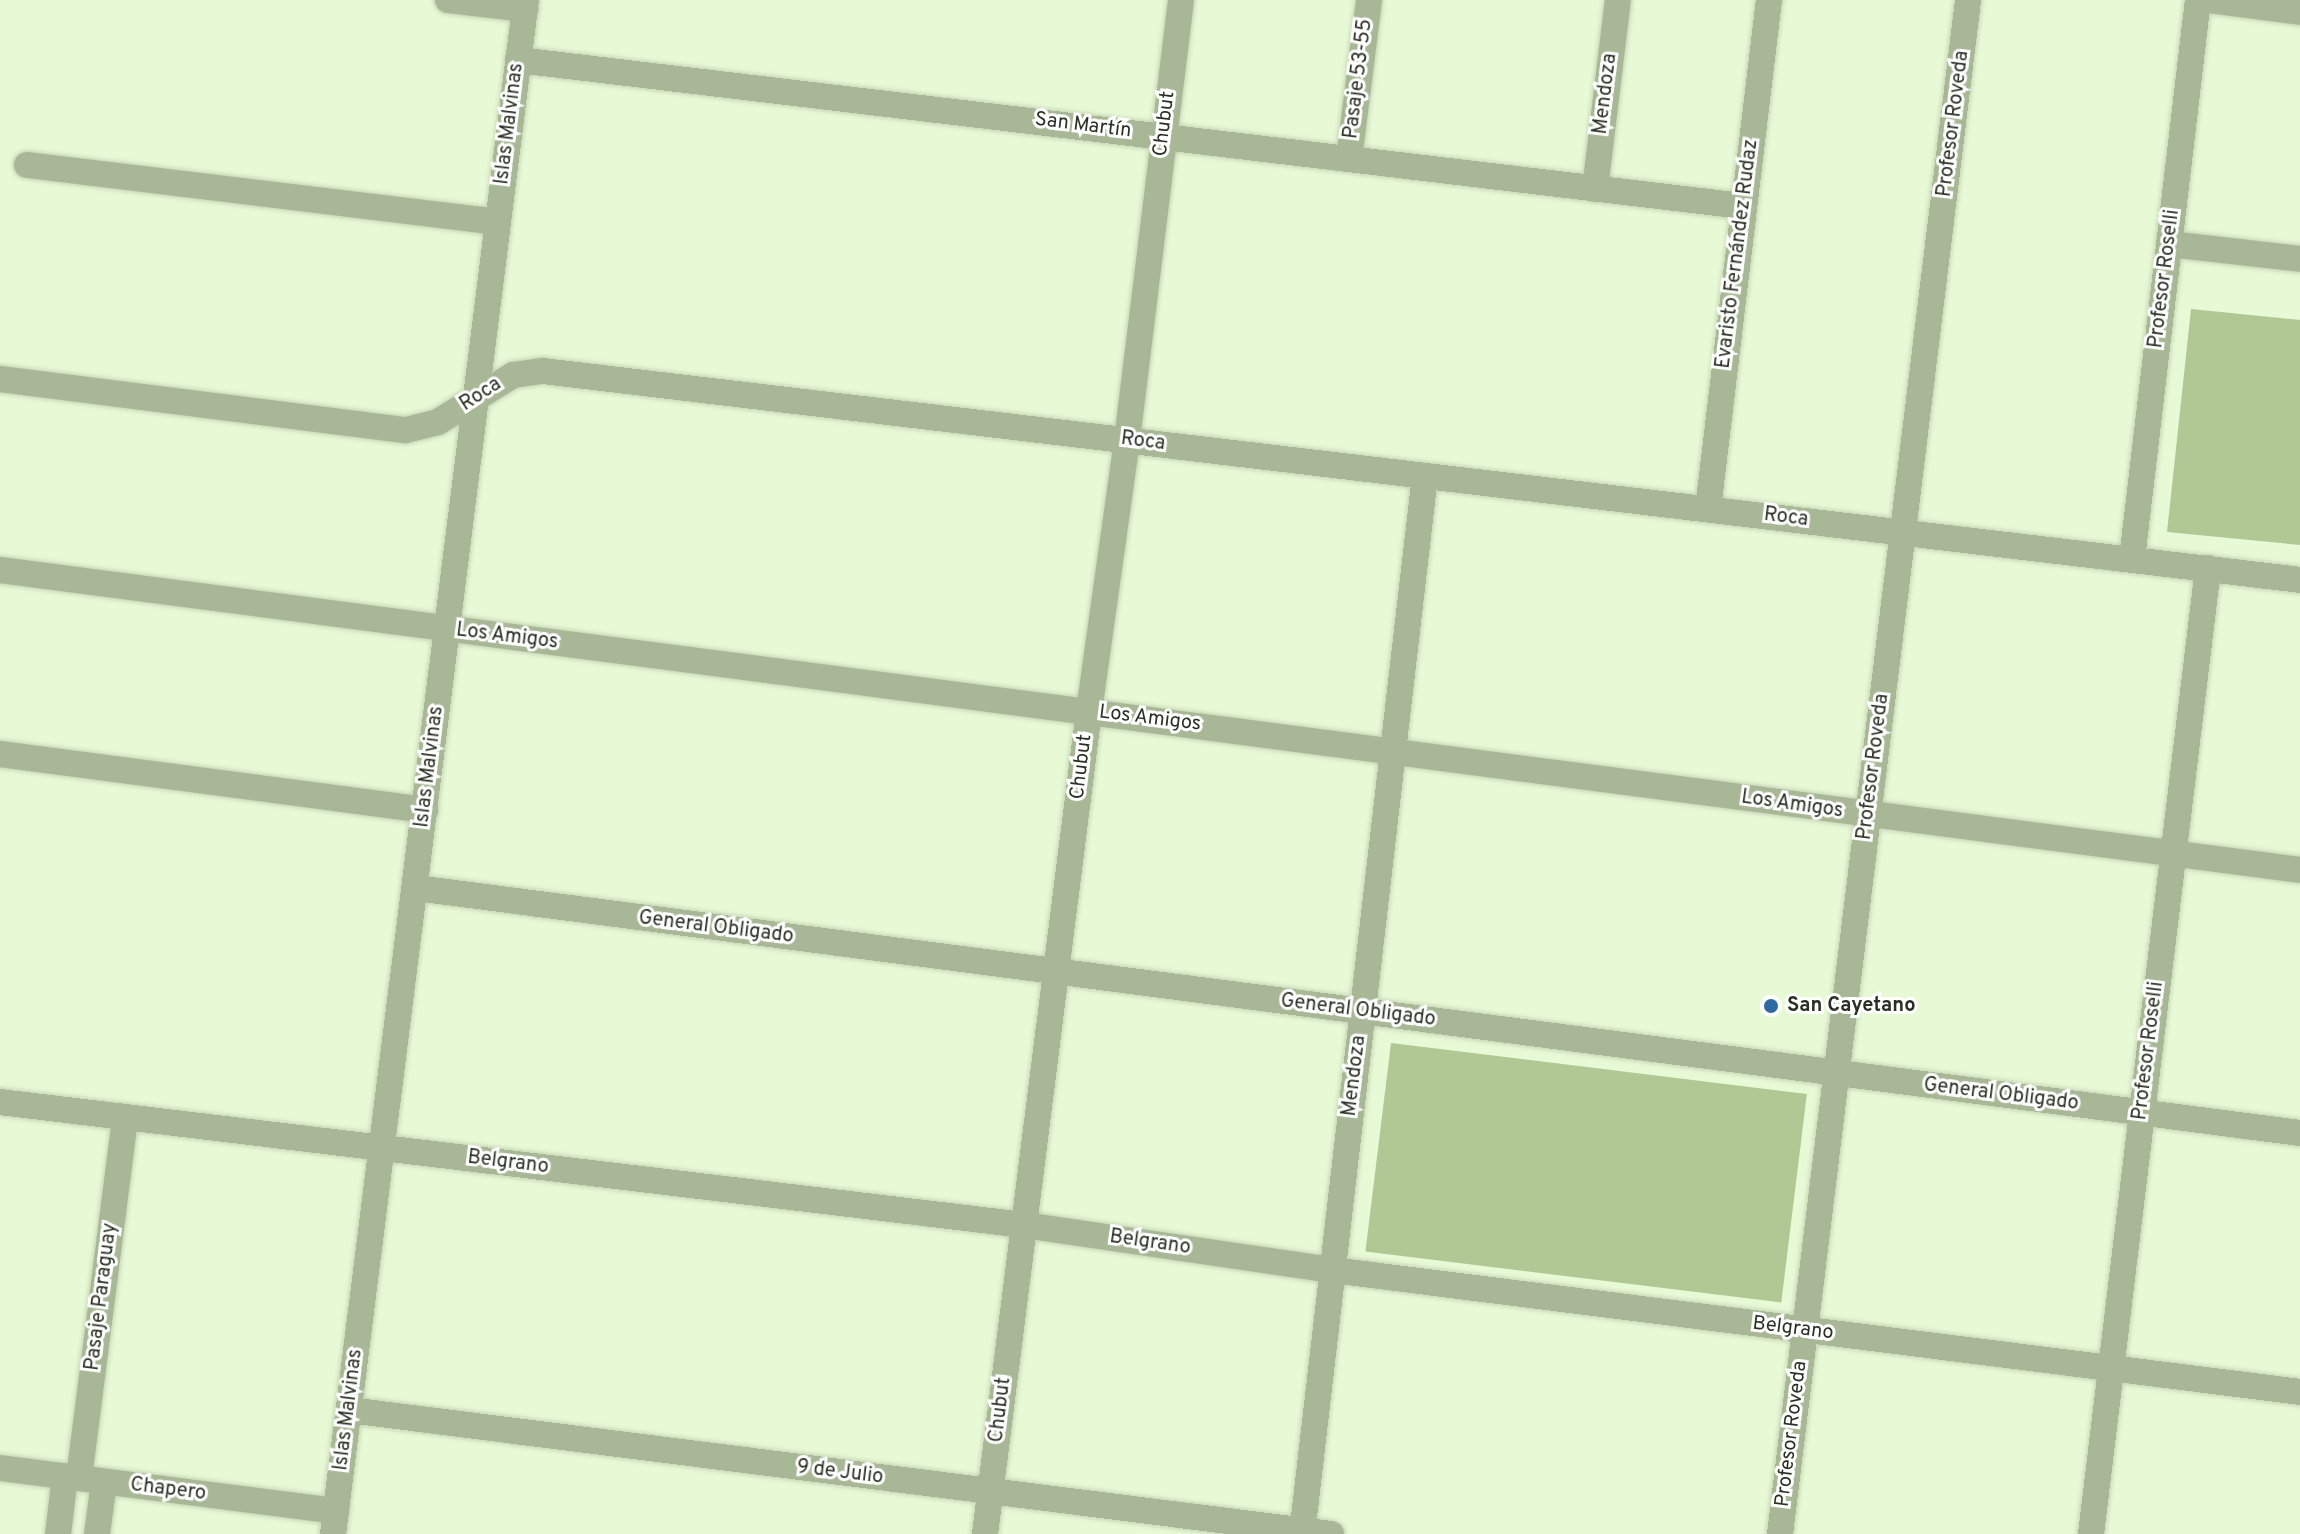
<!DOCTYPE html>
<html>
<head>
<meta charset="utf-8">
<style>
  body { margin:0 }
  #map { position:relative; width:2300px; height:1534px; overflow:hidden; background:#e8f9d6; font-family:Overpass,sans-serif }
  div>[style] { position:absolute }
  .green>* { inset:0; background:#b0c994; transform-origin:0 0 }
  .roads { filter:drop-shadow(0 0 2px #c6d5b6) drop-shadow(0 0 2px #c6d5b6) }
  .minor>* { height:26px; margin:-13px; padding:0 13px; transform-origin:13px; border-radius:13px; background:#a8b897 }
  .dots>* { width:22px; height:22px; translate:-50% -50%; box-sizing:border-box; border:4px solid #fff; border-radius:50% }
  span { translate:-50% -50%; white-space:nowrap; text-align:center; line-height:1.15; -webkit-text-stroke:6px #fff; paint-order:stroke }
  .street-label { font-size:20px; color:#2a3023 }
  .poi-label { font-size:20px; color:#2a3023; font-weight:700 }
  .left { translate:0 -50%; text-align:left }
</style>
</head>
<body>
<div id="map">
  <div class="green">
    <div style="clip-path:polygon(2191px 309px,2300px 320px,2300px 545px,2167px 532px)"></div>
    <div style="left:1391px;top:1043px;width:419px;height:210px;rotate:7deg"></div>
  </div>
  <div class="roads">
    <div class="minor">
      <div style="left:448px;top:0;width:78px;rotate:6.7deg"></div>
      <div style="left:2209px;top:0;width:92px;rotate:7.5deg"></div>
      <div style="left:518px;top:60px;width:1233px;rotate:6.8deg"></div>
      <div style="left:1349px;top:159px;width:160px;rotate:-82.8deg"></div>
      <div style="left:27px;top:165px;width:474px;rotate:6.9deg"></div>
      <div style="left:1595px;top:189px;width:190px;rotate:-83.1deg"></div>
      <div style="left:2169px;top:244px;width:132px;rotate:6.5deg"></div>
      <div style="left:0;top:379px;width:409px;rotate:7.2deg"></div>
      <div style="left:406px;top:430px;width:33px;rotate:-14deg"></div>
      <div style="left:438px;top:422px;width:89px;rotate:-32.1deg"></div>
      <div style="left:513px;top:375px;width:30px;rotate:-8deg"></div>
      <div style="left:543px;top:371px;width:1769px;rotate:6.78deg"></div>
      <div style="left:1708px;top:509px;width:513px;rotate:-83.17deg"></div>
      <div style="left:2132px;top:559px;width:563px;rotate:-83.27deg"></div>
      <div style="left:0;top:570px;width:2319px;rotate:7.43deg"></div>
      <div style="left:0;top:754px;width:429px;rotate:7.5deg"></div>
      <div style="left:416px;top:888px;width:1900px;rotate:7.41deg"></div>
      <div style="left:0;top:1102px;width:1031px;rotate:6.85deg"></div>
      <div style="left:1024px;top:1225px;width:311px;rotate:8.3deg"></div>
      <div style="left:1332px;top:1270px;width:976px;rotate:7.18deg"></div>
      <div style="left:349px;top:1410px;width:990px;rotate:7.2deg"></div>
      <div style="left:0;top:1468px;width:339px;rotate:7.3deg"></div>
      <div style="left:79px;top:1478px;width:364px;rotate:-82.7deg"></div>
      <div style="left:58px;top:1534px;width:58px;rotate:-83.1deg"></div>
      <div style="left:97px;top:1534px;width:52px;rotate:-82.3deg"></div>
      <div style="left:333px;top:1534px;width:1546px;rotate:-82.83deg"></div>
      <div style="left:985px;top:1534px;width:830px;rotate:-82.8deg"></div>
      <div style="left:1089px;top:711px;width:274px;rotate:-82deg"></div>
      <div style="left:1127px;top:440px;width:443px;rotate:-83deg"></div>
      <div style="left:1302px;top:1534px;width:1065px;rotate:-83.37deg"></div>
      <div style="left:1780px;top:1534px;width:1545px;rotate:-83.01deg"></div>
      <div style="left:2091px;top:1534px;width:973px;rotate:-83.09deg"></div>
    </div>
  </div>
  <div class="dots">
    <div style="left:1771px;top:1006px;background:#2d6aa1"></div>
  </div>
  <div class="street-label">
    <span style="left:1359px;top:79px;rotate:-83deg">Pasaje 53-55</span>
    <span style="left:1606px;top:94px;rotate:-83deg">Mendoza</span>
    <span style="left:510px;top:124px;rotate:-83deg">Islas Malvinas</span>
    <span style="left:1165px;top:124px;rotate:-83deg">Chubut</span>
    <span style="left:1954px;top:124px;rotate:-83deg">Profesor Roveda</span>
    <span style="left:1083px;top:126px;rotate:7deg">San Martín</span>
    <span style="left:1738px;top:254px;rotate:-83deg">Evaristo Fernández Rudaz</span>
    <span style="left:2165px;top:279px;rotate:-83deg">Profesor Roselli</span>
    <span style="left:481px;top:395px;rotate:-33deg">Roca</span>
    <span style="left:1143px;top:442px;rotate:7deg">Roca</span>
    <span style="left:1786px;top:518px;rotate:7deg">Roca</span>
    <span style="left:507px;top:637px;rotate:7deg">Los Amigos</span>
    <span style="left:1150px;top:719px;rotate:7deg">Los Amigos</span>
    <span style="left:430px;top:767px;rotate:-83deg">Islas Malvinas</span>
    <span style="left:1082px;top:767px;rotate:-83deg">Chubut</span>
    <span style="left:1874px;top:767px;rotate:-83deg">Profesor Roveda</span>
    <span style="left:1792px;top:805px;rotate:8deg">Los Amigos</span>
    <span style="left:716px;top:928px;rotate:7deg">General Obligado</span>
    <span style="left:1358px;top:1011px;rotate:7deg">General Obligado</span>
    <span style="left:2149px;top:1051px;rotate:-83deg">Profesor Roselli</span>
    <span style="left:1355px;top:1076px;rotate:-83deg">Mendoza</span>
    <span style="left:2001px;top:1095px;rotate:7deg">General Obligado</span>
    <span style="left:508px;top:1163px;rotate:7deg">Belgrano</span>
    <span style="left:1150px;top:1243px;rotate:8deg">Belgrano</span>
    <span style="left:102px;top:1297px;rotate:-83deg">Pasaje Paraguay</span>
    <span style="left:1793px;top:1329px;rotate:7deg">Belgrano</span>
    <span style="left:349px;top:1410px;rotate:-83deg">Islas Malvinas</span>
    <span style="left:1001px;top:1410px;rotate:-83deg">Chubut</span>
    <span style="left:1792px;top:1434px;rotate:-83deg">Profesor Roveda</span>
    <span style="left:840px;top:1473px;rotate:7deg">9 de Julio</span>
    <span style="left:168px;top:1490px;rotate:7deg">Chapero</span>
  </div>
  <div class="poi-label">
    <span class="left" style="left:1787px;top:1006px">San Cayetano</span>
  </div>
</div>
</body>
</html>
